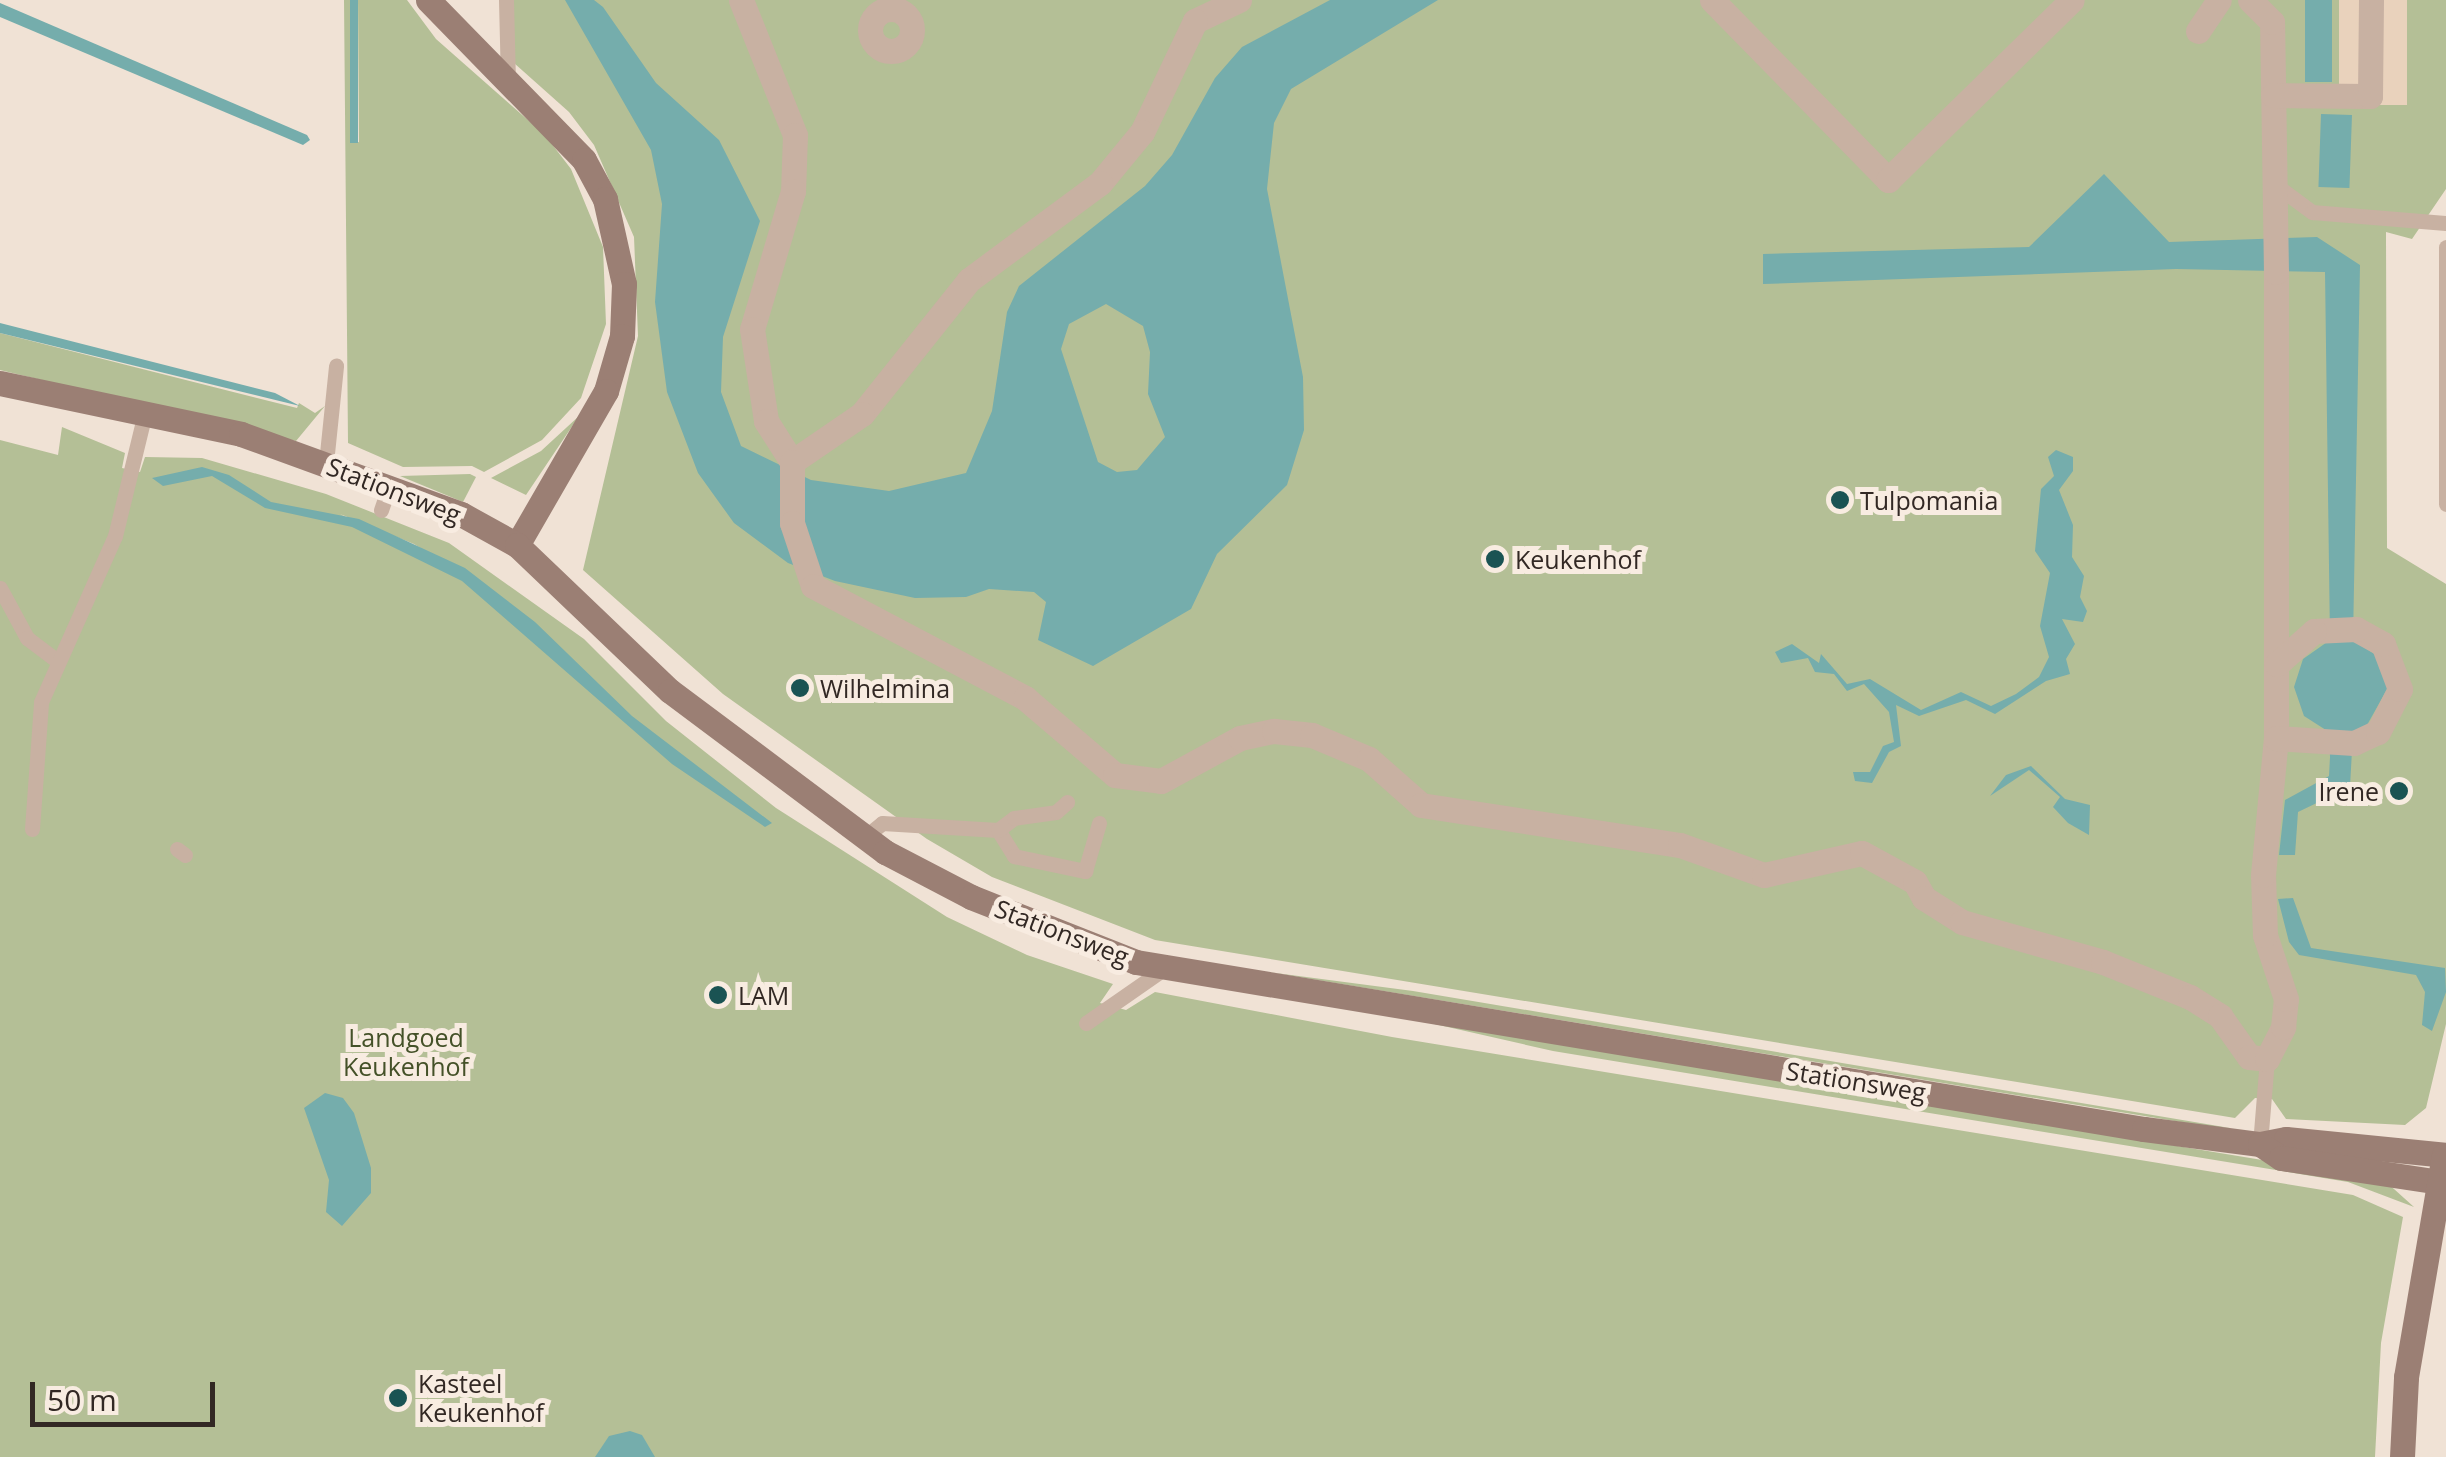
<!DOCTYPE html>
<html>
<head>
<meta charset="utf-8">
<style>
  body { margin:0 }
  #map { position:relative; width:2446px; height:1457px; overflow:hidden; background:#f0e2d5; font-family:"Open Sans",sans-serif }
  div>[style] { position:absolute }
  .green>* { inset:0; background:#b4bf96 }
  .plaza>* { inset:0; background:#e9d2bc; transform-origin:0 0 }
  .water>* { inset:0; background:#75adac; transform-origin:0 0 }
  .lane>* { height:15px; margin:-7.5px; padding:0 7.5px; transform-origin:7.5px; border-radius:7.5px; background:#c8b1a2 }
  .street>* { height:25px; margin:-12.5px; padding:0 12.5px; transform-origin:12.5px; border-radius:12.5px; background:#c8b1a2 }
  .street>.ring { margin:-12.5px; padding:0; box-sizing:content-box; background:none; border:25px solid #c8b1a2; border-radius:50% }
  .secondary>* { height:25px; margin:-12.5px; padding:0 12.5px; transform-origin:12.5px; border-radius:12.5px; background:#9b7f74 }
  .dots>* { width:28px; height:28px; translate:-50% -50%; box-sizing:border-box; border:5px solid #f8ece1; border-radius:50% }
  span { translate:-50% -50%; white-space:nowrap; text-align:center; line-height:1.15; -webkit-text-stroke:10px #f8ece1; paint-order:stroke }
  .street-label { font-size:25px; color:#322824 }
  .poi-label { font-size:25px; color:#322824 }
  .left { translate:0 -50%; text-align:left }
  .right { translate:-100% -50%; text-align:right }
  .park-label { font-size:25px; color:#445128 }
  .scale { position:absolute; left:30px; top:1382px; width:185px; height:45px; box-sizing:border-box; border:5px solid #322824; border-top:0; padding-left:12px; font-size:30px; line-height:35px; white-space:nowrap; color:#322824; -webkit-text-stroke:8px #f8ece1; paint-order:stroke }
</style>
</head>
<body>
<div id="map">
  <div class="green">
    <div style="clip-path:polygon(344px 0,350px 0,352px 143px,359px 142px,358px 0,407px 0,436px 39px,545px 135px,571px 169px,603px 247px,606px 324px,581px 398px,542px 440px,484px 472px,472px 466px,403px 467px,348px 443px)"></div>
    <div style="clip-path:polygon(511px 0,2446px 0,2446px 189px,2412px 239px,2386px 232px,2387px 548px,2446px 584px,2446px 1024px,2426px 1108px,2405px 1125px,2286px 1119px,2272px 1099px,2255px 1098px,2235px 1118px,1155px 940px,992px 877px,927px 839px,723px 694px,583px 570px,638px 336px,634px 237px,594px 145px,569px 112px,514px 63px)"></div>
    <div style="clip-path:polygon(0 333px,297px 408px,299px 403px,315px 413px,325px 406px,296px 441px,0 370px)"></div>
    <div style="clip-path:polygon(579px 416px,526px 495px,491px 478px,541px 451px)"></div>
    <div style="clip-path:polygon(evenodd,62px 427px,125px 453px,122px 468px,140px 472px,145px 457px,202px 458px,326px 494px,449px 543px,584px 639px,666px 721px,776px 808px,947px 917px,1027px 955px,1113px 984px,1100px 1003px,1126px 1010px,1155px 992px,1392px 1037px,2353px 1195px,2403px 1217px,2381px 1343px,2375px 1457px,0 1457px,0 440px,58px 455px,62px 427px,340px 514px,414px 544px,508px 602px,340px 514px)"></div>
    <div style="clip-path:polygon(470px 474px,476px 477px,463px 502px,400px 476px)"></div>
    <div style="clip-path:polygon(1268px 972px,1413px 991px,2230px 1128px,2211px 1127px)"></div>
    <div style="clip-path:polygon(1430px 1023px,2384px 1180px,2414px 1207px,2348px 1182px,1553px 1051px)"></div>
  </div>
  <div class="plaza">
    <div style="left:2339px;top:0;width:68px;height:105px"></div>
  </div>
  <div class="water">
    <div style="left:350px;top:0;width:8px;height:143px"></div>
    <div style="clip-path:polygon(evenodd,565px 0,594px 0,603px 7px,656px 83px,719px 140px,760px 221px,723px 337px,721px 392px,741px 446px,811px 480px,889px 491px,966px 473px,992px 411px,1007px 312px,1019px 286px,1145px 186px,1172px 155px,1215px 78px,1242px 47px,1330px 0,1438px 0,1291px 89px,1274px 123px,1267px 189px,1303px 377px,1304px 430px,1287px 485px,1217px 554px,1191px 609px,1093px 666px,1038px 640px,1046px 602px,1034px 592px,989px 589px,966px 597px,915px 598px,835px 581px,788px 563px,734px 523px,698px 473px,667px 392px,655px 302px,662px 204px,651px 150px,565px 0,1106px 304px,1143px 326px,1150px 352px,1148px 394px,1165px 437px,1137px 470px,1117px 472px,1098px 462px,1061px 349px,1069px 324px,1106px 304px)"></div>
    <div style="left:2305px;top:0;width:27px;height:82px"></div>
    <div style="clip-path:polygon(0 3px,307px 135px,310px 140px,303px 145px,0 17px)"></div>
    <div style="left:2321px;top:114px;width:31px;height:73px;rotate:2deg"></div>
    <div style="clip-path:polygon(2104px 174px,2169px 242px,2317px 237px,2360px 265px,2353px 640px,2379px 657px,2389px 686px,2367px 725px,2353px 732px,2350px 787px,2298px 812px,2295px 855px,2279px 855px,2285px 800px,2329px 776px,2330px 757px,2329px 732px,2304px 716px,2294px 687px,2303px 659px,2330px 640px,2325px 272px,2176px 269px,1763px 284px,1763px 254px,2029px 247px)"></div>
    <div style="clip-path:polygon(0 323px,275px 393px,300px 406px,0 333px)"></div>
    <div style="clip-path:polygon(2056px 450px,2073px 457px,2073px 471px,2059px 490px,2073px 525px,2072px 557px,2084px 576px,2080px 597px,2087px 611px,2083px 622px,2062px 619px,2075px 644px,2066px 659px,2070px 674px,2046px 681px,1995px 714px,1966px 700px,1919px 716px,1896px 705px,1901px 746px,1889px 752px,1872px 783px,1855px 781px,1853px 772px,1870px 772px,1883px 746px,1894px 742px,1889px 712px,1864px 684px,1847px 691px,1834px 674px,1815px 672px,1808px 658px,1781px 663px,1775px 652px,1792px 644px,1819px 663px,1821px 654px,1847px 684px,1870px 679px,1921px 710px,1961px 692px,1991px 706px,2016px 694px,2039px 677px,2049px 657px,2040px 626px,2050px 573px,2035px 551px,2041px 489px,2054px 476px,2048px 457px)"></div>
    <div style="clip-path:polygon(202px 467px,229px 475px,271px 502px,359px 519px,465px 568px,535px 622px,632px 716px,772px 823px,765px 827px,672px 764px,462px 581px,352px 527px,265px 508px,212px 476px,163px 486px,152px 478px)"></div>
    <div style="clip-path:polygon(2031px 766px,2065px 799px,2090px 805px,2089px 835px,2068px 823px,2053px 807px,2060px 797px,2029px 770px,1990px 796px,2006px 775px)"></div>
    <div style="clip-path:polygon(2293px 898px,2311px 948px,2445px 968px,2446px 992px,2432px 1031px,2422px 1025px,2425px 992px,2416px 975px,2299px 955px,2289px 942px,2278px 899px)"></div>
    <div style="clip-path:polygon(325px 1093px,343px 1098px,354px 1113px,371px 1168px,371px 1193px,342px 1226px,326px 1212px,329px 1180px,304px 1108px)"></div>
    <div style="clip-path:polygon(630px 1431px,642px 1435px,655px 1457px,595px 1457px,609px 1436px)"></div>
  </div>
  <div class="lane">
    <div style="left:506px;top:0;width:80px;rotate:88.6deg"></div>
    <div style="left:2273px;top:183px;width:49px;rotate:36.6deg"></div>
    <div style="left:2312px;top:212px;width:134px;rotate:4.7deg"></div>
    <div style="left:2446px;top:247px;width:257px;rotate:90deg"></div>
    <div style="left:326px;top:463px;width:98px;rotate:-84.1deg"></div>
    <div style="left:381px;top:510px;width:28px;rotate:-71deg"></div>
    <div style="left:0;top:588px;width:57px;rotate:61.6deg"></div>
    <div style="left:27px;top:638px;width:39px;rotate:37deg"></div>
    <div style="left:32px;top:829px;width:127px;rotate:-85.9deg"></div>
    <div style="left:41px;top:702px;width:182px;rotate:-66deg"></div>
    <div style="left:115px;top:536px;width:127px;rotate:-76.3deg"></div>
    <div style="left:998px;top:830px;width:31px;rotate:58deg"></div>
    <div style="left:1014px;top:856px;width:73px;rotate:11.9deg"></div>
    <div style="left:1085px;top:871px;width:50px;rotate:-73.7deg"></div>
    <div style="left:865px;top:837px;width:22px;rotate:-39deg"></div>
    <div style="left:882px;top:823px;width:116px;rotate:3.5deg"></div>
    <div style="left:998px;top:830px;width:20px;rotate:-37deg"></div>
    <div style="left:1014px;top:818px;width:42px;rotate:-8.1deg"></div>
    <div style="left:1056px;top:812px;width:15px;rotate:-42deg"></div>
    <div style="left:177px;top:849px;width:10px;rotate:37deg"></div>
    <div style="left:1086px;top:1023px;width:96px;rotate:-34.8deg"></div>
    <div style="left:2260px;top:1144px;width:85px;rotate:-85.3deg"></div>
  </div>
  <div class="street">
    <div style="left:741px;top:0;width:145px;rotate:68.2deg"></div>
    <div style="left:795px;top:135px;width:56px;rotate:92deg"></div>
    <div style="left:793px;top:191px;width:144px;rotate:106.5deg"></div>
    <div style="left:752px;top:329px;width:93px;rotate:81.3deg"></div>
    <div style="left:766px;top:421px;width:49px;rotate:57.6deg"></div>
    <div style="left:1239px;top:0;width:49px;rotate:154.5deg"></div>
    <div style="left:1195px;top:21px;width:123px;rotate:115.5deg"></div>
    <div style="left:1142px;top:132px;width:66px;rotate:129.5deg"></div>
    <div style="left:1100px;top:183px;width:163px;rotate:143.5deg"></div>
    <div style="left:969px;top:280px;width:171px;rotate:128.6deg"></div>
    <div style="left:862px;top:414px;width:85px;rotate:145.6deg"></div>
    <div style="left:792px;top:462px;width:61px;rotate:90deg"></div>
    <div style="left:792px;top:523px;width:66px;rotate:71.6deg"></div>
    <div style="left:813px;top:586px;width:240px;rotate:27.8deg"></div>
    <div style="left:1025px;top:698px;width:118px;rotate:40.5deg"></div>
    <div style="left:1115px;top:775px;width:46px;rotate:7.4deg"></div>
    <div style="left:1161px;top:781px;width:90px;rotate:-28.6deg"></div>
    <div style="left:1240px;top:738px;width:35px;rotate:-12deg"></div>
    <div style="left:1274px;top:731px;width:38px;rotate:6deg"></div>
    <div style="left:1312px;top:735px;width:62px;rotate:22.8deg"></div>
    <div style="left:1369px;top:759px;width:69px;rotate:41.5deg"></div>
    <div style="left:1421px;top:805px;width:262px;rotate:8.8deg"></div>
    <div style="left:1680px;top:845px;width:89px;rotate:19.7deg"></div>
    <div style="left:1764px;top:875px;width:100px;rotate:-12.7deg"></div>
    <div style="left:1862px;top:853px;width:60px;rotate:28.7deg"></div>
    <div style="left:1915px;top:882px;width:18px;rotate:61deg"></div>
    <div style="left:1924px;top:898px;width:45px;rotate:32.3deg"></div>
    <div style="left:1962px;top:922px;width:147px;rotate:15.8deg"></div>
    <div style="left:2103px;top:962px;width:94px;rotate:21.9deg"></div>
    <div style="left:2190px;top:997px;width:36px;rotate:32deg"></div>
    <div style="left:2220px;top:1016px;width:50px;rotate:54.7deg"></div>
    <div style="left:2249px;top:1057px;width:18px;rotate:6deg"></div>
    <div style="left:2267px;top:1059px;width:36px;rotate:-63deg"></div>
    <div style="left:2283px;top:1027px;width:28px;rotate:-84deg"></div>
    <div style="left:2286px;top:999px;width:67px;rotate:-108.2deg"></div>
    <div style="left:2265px;top:935px;width:60px;rotate:-91.9deg"></div>
    <div style="left:2263px;top:875px;width:138px;rotate:-84.6deg"></div>
    <div style="left:2276px;top:738px;width:466px;rotate:-90deg"></div>
    <div style="left:2276px;top:272px;width:250px;rotate:-90.9deg"></div>
    <div style="left:2272px;top:22px;width:31px;rotate:-135deg"></div>
    <div style="left:1712px;top:0;width:252px;rotate:45.6deg"></div>
    <div style="left:1888px;top:180px;width:257px;rotate:-44.4deg"></div>
    <div class="ring" style="left:870px;top:9px;width:17px;height:17px"></div>
    <div style="left:2198px;top:31px;width:37px;rotate:-56deg"></div>
    <div style="left:2273px;top:95px;width:97px;rotate:0.6deg"></div>
    <div style="left:2370px;top:96px;width:96px;rotate:-89.4deg"></div>
    <div style="left:2276px;top:738px;width:78px;rotate:3.7deg"></div>
    <div style="left:2354px;top:743px;width:26px;rotate:-25deg"></div>
    <div style="left:2378px;top:732px;width:48px;rotate:-62.9deg"></div>
    <div style="left:2400px;top:689px;width:48px;rotate:-110.7deg"></div>
    <div style="left:2383px;top:644px;width:31px;rotate:-151deg"></div>
    <div style="left:2356px;top:629px;width:42px;rotate:177.3deg"></div>
    <div style="left:2314px;top:631px;width:50px;rotate:138.3deg"></div>
  </div>
  <div class="secondary">
    <div style="left:428px;top:0;width:223px;rotate:45.7deg"></div>
    <div style="left:584px;top:160px;width:44px;rotate:61.7deg"></div>
    <div style="left:605px;top:199px;width:87px;rotate:77.4deg"></div>
    <div style="left:624px;top:284px;width:52px;rotate:92.2deg"></div>
    <div style="left:622px;top:336px;width:57px;rotate:106.2deg"></div>
    <div style="left:606px;top:391px;width:178px;rotate:120deg"></div>
    <div style="left:0;top:383px;width:246px;rotate:11.9deg"></div>
    <div style="left:241px;top:434px;width:234px;rotate:20deg"></div>
    <div style="left:461px;top:514px;width:64px;rotate:29deg"></div>
    <div style="left:517px;top:545px;width:211px;rotate:43.7deg"></div>
    <div style="left:670px;top:691px;width:269px;rotate:36.8deg"></div>
    <div style="left:885px;top:852px;width:97px;rotate:27.6deg"></div>
    <div style="left:971px;top:897px;width:177px;rotate:21.5deg"></div>
    <div style="left:1136px;top:962px;width:1022px;rotate:9.41deg"></div>
    <div style="left:2144px;top:1129px;width:117px;rotate:7.4deg"></div>
    <div style="left:2260px;top:1144px;width:26px;rotate:-11deg"></div>
    <div style="left:2286px;top:1139px;width:161px;rotate:5.7deg"></div>
    <div style="left:2260px;top:1144px;width:25px;rotate:34deg"></div>
    <div style="left:2281px;top:1158px;width:167px;rotate:8.6deg"></div>
    <div style="left:2402px;top:1457px;width:80px;rotate:-87.1deg"></div>
    <div style="left:2406px;top:1377px;width:225px;rotate:-80.3deg"></div>
  </div>
  <div class="dots">
    <div style="left:1840px;top:500px;background:#1a5353"></div>
    <div style="left:1495px;top:559px;background:#1a5353"></div>
    <div style="left:800px;top:688px;background:#1a5353"></div>
    <div style="left:2399px;top:791px;background:#1a5353"></div>
    <div style="left:718px;top:995px;background:#1a5353"></div>
    <div style="left:398px;top:1398px;background:#1a5353"></div>
  </div>
  <div class="street-label">
    <span style="left:394px;top:490px;rotate:21deg">Stationsweg</span>
    <span style="left:1062px;top:932px;rotate:21deg">Stationsweg</span>
    <span style="left:1856px;top:1081px;rotate:9deg">Stationsweg</span>
  </div>
  <div class="poi-label">
    <span class="left" style="left:1860px;top:500px">Tulpomania</span>
    <span class="left" style="left:1515px;top:559px">Keukenhof</span>
    <span class="left" style="left:820px;top:688px">Wilhelmina</span>
    <span class="right" style="left:2379px;top:791px">Irene</span>
    <span class="left" style="left:738px;top:995px">LAM</span>
    <span class="left" style="left:418px;top:1398px">Kasteel<br>Keukenhof</span>
  </div>
  <div class="park-label">
    <span style="left:406px;top:1052px">Landgoed<br>Keukenhof</span>
  </div>
  <div class="scale">50 m</div>
</div>
</body>
</html>
